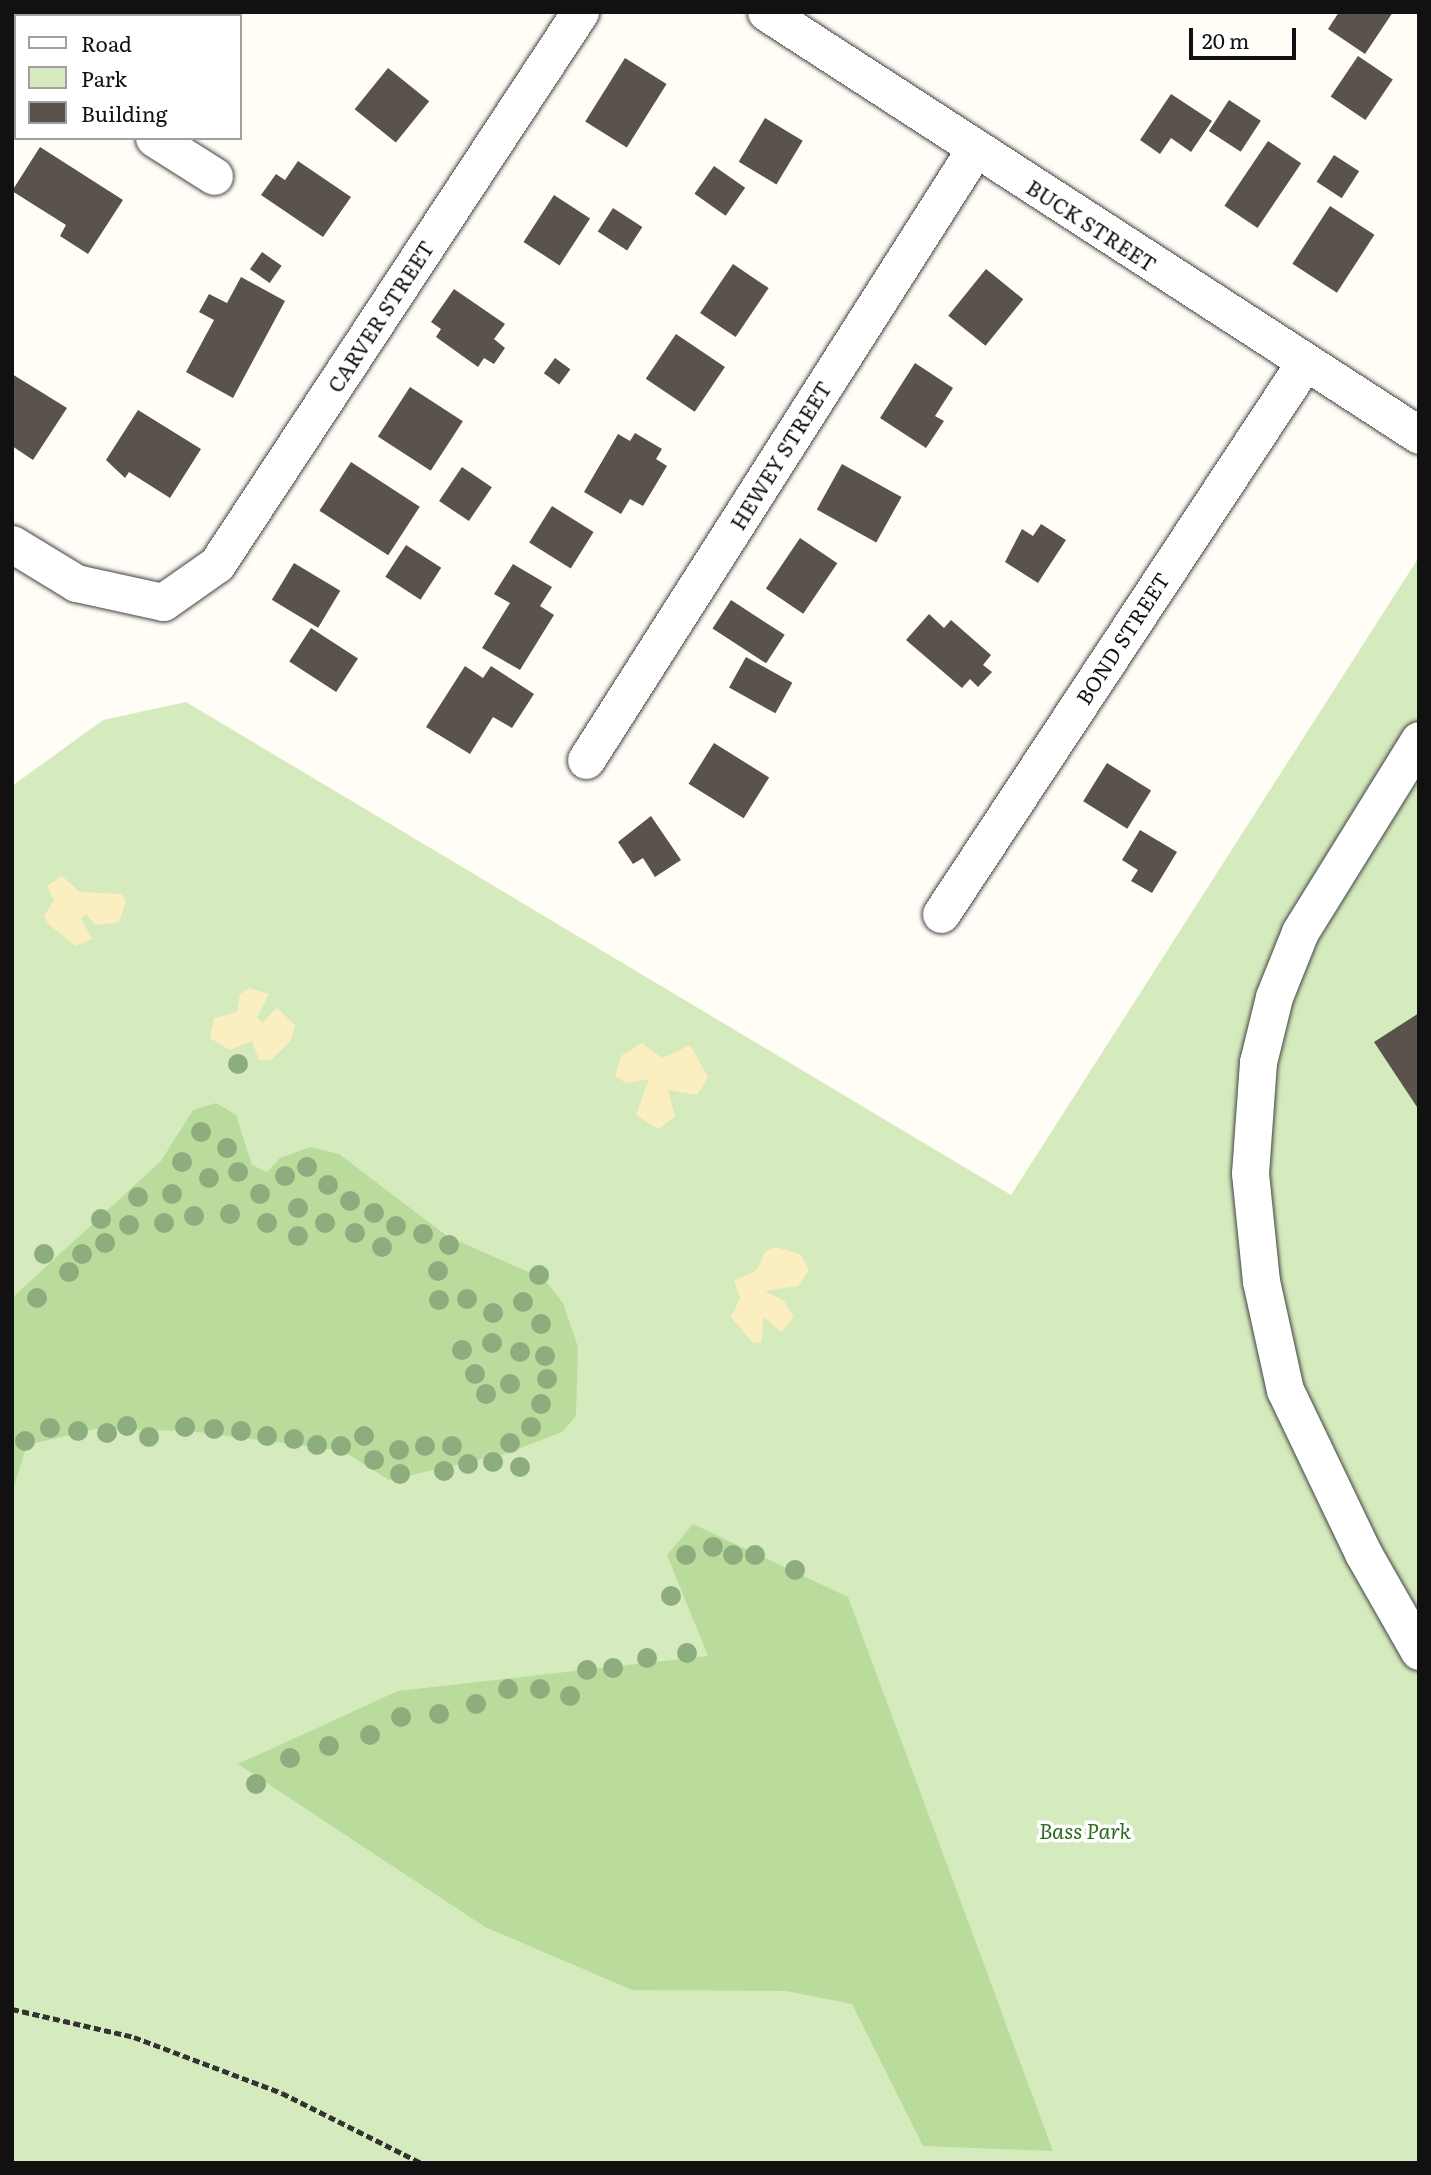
<!DOCTYPE html>
<html>
<head>
<meta charset="utf-8">
<style>
  body { margin:0 }
  #map { position:relative; width:1431px; height:2175px; overflow:hidden; background:#fffdf5; font-family:Literata,serif }
  div>[style] { position:absolute }
  .green>* { inset:0; background:#d5ebbd }
  .forest>* { inset:0; background:#b9dc9c }
  .sand>* { inset:0; background:#fbeec1 }
  .building>* { inset:0; background:#5a524d; transform-origin:0 0 }
  .path>* { height:4.5px; margin-top:-2.25px; transform-origin:0; background:repeating-linear-gradient(90deg,#333 0 7px,transparent 0 10.5px) }
  .roads { filter:drop-shadow(0 0 2px #444) drop-shadow(0 0 2px #444) }
  .street>* { height:37px; margin:-18.5px; padding:0 18.5px; transform-origin:18.5px; border-radius:18.5px; background:#fff }
  .trees>* { width:20px; height:20px; margin:-10px; border-radius:50%; background:#8dad7f }
  span { translate:-50% -50%; white-space:nowrap; text-align:center; line-height:1.15; -webkit-text-stroke:7px #fff; paint-order:stroke }
  .street-label { font-size:21px; color:#111 }
  .park-label { font-size:21px; color:#2f6b1f; font-style:italic }
  .frame { position:absolute; inset:0; border:14px solid #111; pointer-events:none }
  .legend { position:absolute; left:14px; top:14px; width:228px; height:126px; box-sizing:border-box; background:#fff; border:2px solid #a0a0a0; margin:0; padding:9px 12px; list-style:none; font-size:21px; color:#111 }
  .legend li { display:flex; align-items:center; gap:14px; height:35px }
  .legend b { width:35px; border:2px solid #a0a0a0 }
  .scale { position:absolute; left:1189px; top:28px; width:107px; height:32px; box-sizing:border-box; border:4px solid #111; border-top:0; padding-left:9px; font-size:21px; line-height:24px; white-space:nowrap; color:#111; -webkit-text-stroke:5px #fff; paint-order:stroke }
</style>
</head>
<body>
<div id="map">
  <div class="green">
    <div style="clip-path:polygon(1419px 557px,1419px 2163px,12px 2163px,12px 786px,103px 720px,186px 702px,1011px 1195px)"></div>
  </div>
  <div class="forest">
    <div style="clip-path:polygon(216px 1103px,236px 1115px,252px 1165px,267px 1172px,280px 1158px,310px 1147px,339px 1154px,447px 1236px,544px 1279px,563px 1303px,578px 1347px,576px 1416px,562px 1432px,505px 1454px,389px 1480px,343px 1451px,190px 1431px,95px 1429px,27px 1445px,12px 1492px,12px 1298px,161px 1161px,193px 1110px)"></div>
    <div style="clip-path:polygon(693px 1524px,848px 1597px,1053px 2151px,923px 2146px,852px 2004px,786px 1991px,632px 1990px,485px 1927px,238px 1764px,398px 1691px,708px 1656px,667px 1555px)"></div>
  </div>
  <div class="sand">
    <div style="clip-path:polygon(62px 876px,80px 892px,121px 894px,126px 901px,119px 922px,96px 925px,86px 914px,81px 918px,92px 939px,76px 946px,49px 925px,44px 916px,54px 900px,47px 886px)"></div>
    <div style="clip-path:polygon(249px 988px,269px 994px,257px 1017px,262px 1023px,277px 1008px,295px 1025px,291px 1041px,271px 1060px,259px 1060px,252px 1041px,229px 1050px,210px 1038px,214px 1018px,237px 1012px,240px 994px)"></div>
    <div style="clip-path:polygon(642px 1043px,662px 1058px,690px 1045px,708px 1077px,697px 1095px,668px 1090px,675px 1117px,658px 1129px,636px 1115px,649px 1079px,626px 1083px,615px 1076px,621px 1056px)"></div>
    <div style="clip-path:polygon(775px 1247px,800px 1254px,809px 1270px,798px 1286px,765px 1291px,784px 1301px,794px 1317px,781px 1332px,764px 1317px,761px 1342px,753px 1343px,731px 1317px,740px 1298px,734px 1281px,757px 1270px,765px 1252px)"></div>
  </div>
  <div class="building">
    <div style="left:118px;top:12px;width:63px;height:4px"></div>
    <div style="clip-path:polygon(1339px 12px,1393px 12px,1365px 54px,1328px 29px)"></div>
    <div style="left:1358px;top:56px;width:42px;height:49px;rotate:34deg"></div>
    <div style="left:625px;top:58px;width:49px;height:75px;rotate:32deg"></div>
    <div style="left:388px;top:68px;width:53px;height:53px;rotate:39deg"></div>
    <div style="clip-path:polygon(1171px 94px,1212px 121px,1191px 152px,1171px 138px,1160px 154px,1140px 140px)"></div>
    <div style="left:1229px;top:100px;width:38px;height:37px;rotate:33deg"></div>
    <div style="left:765px;top:118px;width:44px;height:51px;rotate:31deg"></div>
    <div style="left:1268px;top:141px;width:40px;height:78px;rotate:34deg"></div>
    <div style="clip-path:polygon(40px 147px,123px 200px,88px 254px,60px 236px,66px 225px,12px 191px)"></div>
    <div style="left:1334px;top:155px;width:30px;height:32px;rotate:33deg"></div>
    <div style="clip-path:polygon(298px 161px,351px 197px,323px 237px,261px 195px,276px 174px,285px 180px)"></div>
    <div style="left:714px;top:166px;width:38px;height:34px;rotate:35deg"></div>
    <div style="left:554px;top:195px;width:43px;height:56px;rotate:33deg"></div>
    <div style="left:1330px;top:206px;width:53px;height:69px;rotate:33deg"></div>
    <div style="left:613px;top:208px;width:35px;height:28px;rotate:33deg"></div>
    <div style="left:262px;top:252px;width:24px;height:21px;rotate:35deg"></div>
    <div style="left:733px;top:264px;width:43px;height:59px;rotate:34deg"></div>
    <div style="left:986px;top:269px;width:48px;height:60px;rotate:39deg"></div>
    <div style="clip-path:polygon(241px 277px,285px 301px,233px 398px,186px 372px,214px 320px,199px 312px,209px 294px,227px 303px)"></div>
    <div style="clip-path:polygon(454px 289px,505px 324px,494px 339px,505px 348px,494px 364px,484px 358px,478px 367px,436px 337px,441px 329px,431px 322px)"></div>
    <div style="left:676px;top:334px;width:59px;height:54px;rotate:34deg"></div>
    <div style="left:555px;top:358px;width:19px;height:19px;rotate:36deg"></div>
    <div style="clip-path:polygon(915px 363px,953px 388px,935px 416px,944px 421px,926px 448px,880px 418px)"></div>
    <div style="clip-path:polygon(12px 374px,67px 408px,33px 460px,12px 446px)"></div>
    <div style="left:410px;top:387px;width:63px;height:59px;rotate:33deg"></div>
    <div style="clip-path:polygon(138px 410px,201px 449px,170px 498px,129px 472px,125px 478px,106px 460px)"></div>
    <div style="clip-path:polygon(635px 433px,662px 449px,656px 459px,667px 466px,643px 506px,630px 499px,621px 514px,584px 492px,618px 434px,630px 441px)"></div>
    <div style="left:351px;top:462px;width:82px;height:58px;rotate:33deg"></div>
    <div style="left:842px;top:464px;width:68px;height:52px;rotate:29deg"></div>
    <div style="left:462px;top:467px;width:36px;height:41px;rotate:34deg"></div>
    <div style="left:552px;top:506px;width:49px;height:43px;rotate:32deg"></div>
    <div style="clip-path:polygon(1041px 524px,1066px 540px,1038px 583px,1005px 562px,1022px 529px,1033px 536px)"></div>
    <div style="left:800px;top:538px;width:45px;height:61px;rotate:34deg"></div>
    <div style="left:406px;top:545px;width:42px;height:38px;rotate:33deg"></div>
    <div style="left:294px;top:563px;width:54px;height:43px;rotate:31deg"></div>
    <div style="clip-path:polygon(513px 564px,552px 587px,540px 606px,554px 615px,520px 670px,482px 648px,510px 603px,494px 594px)"></div>
    <div style="left:731px;top:600px;width:64px;height:34px;rotate:33deg"></div>
    <div style="clip-path:polygon(929px 614px,944px 628px,951px 620px,991px 655px,983px 665px,992px 672px,978px 687px,970px 679px,962px 688px,906px 640px)"></div>
    <div style="left:311px;top:628px;width:56px;height:40px;rotate:33deg"></div>
    <div style="left:746px;top:657px;width:53px;height:35px;rotate:29deg"></div>
    <div style="clip-path:polygon(465px 666px,483px 678px,491px 666px,534px 694px,512px 728px,493px 717px,470px 754px,426px 727px)"></div>
    <div style="left:714px;top:743px;width:65px;height:48px;rotate:32deg"></div>
    <div style="left:1107px;top:763px;width:52px;height:45px;rotate:32deg"></div>
    <div style="clip-path:polygon(651px 816px,681px 860px,655px 877px,643px 858px,633px 864px,618px 842px)"></div>
    <div style="clip-path:polygon(1140px 830px,1177px 852px,1152px 893px,1131px 881px,1138px 870px,1122px 860px)"></div>
    <div style="clip-path:polygon(1419px 1013px,1419px 1110px,1374px 1042px)"></div>
  </div>
  <div class="path">
    <div style="left:12px;top:2009px;width:125px;rotate:12.9deg"></div>
    <div style="left:134px;top:2037px;width:158px;rotate:20.7deg"></div>
    <div style="left:282px;top:2093px;width:156px;rotate:26.7deg"></div>
  </div>
  <div class="roads">
    <div class="street">
      <div style="left:766px;top:12px;width:778px;rotate:32.93deg"></div>
      <div style="left:12px;top:47px;width:4px;rotate:27deg"></div>
      <div style="left:154px;top:138px;width:71px;rotate:32.3deg"></div>
      <div style="left:12px;top:544px;width:75px;rotate:31.4deg"></div>
      <div style="left:76px;top:583px;width:89px;rotate:12.3deg"></div>
      <div style="left:163px;top:602px;width:66px;rotate:-35.1deg"></div>
      <div style="left:217px;top:564px;width:661px;rotate:-56.67deg"></div>
      <div style="left:1419px;top:740px;width:226px;rotate:121.8deg"></div>
      <div style="left:1300px;top:932px;width:70px;rotate:111.8deg"></div>
      <div style="left:1274px;top:997px;width:67px;rotate:103.8deg"></div>
      <div style="left:1258px;top:1062px;width:111px;rotate:94.1deg"></div>
      <div style="left:1250px;top:1173px;width:109px;rotate:84.2deg"></div>
      <div style="left:1261px;top:1281px;width:112px;rotate:77.6deg"></div>
      <div style="left:1285px;top:1390px;width:181px;rotate:64.4deg"></div>
      <div style="left:1363px;top:1553px;width:113px;rotate:60.3deg"></div>
      <div style="left:586px;top:760px;width:724px;rotate:-57.52deg"></div>
      <div style="left:941px;top:914px;width:661px;rotate:-56.6deg"></div>
    </div>
  </div>
  <div class="trees">
    <div style="left:238px;top:1064px"></div>
    <div style="left:201px;top:1132px"></div>
    <div style="left:227px;top:1148px"></div>
    <div style="left:182px;top:1162px"></div>
    <div style="left:307px;top:1167px"></div>
    <div style="left:238px;top:1172px"></div>
    <div style="left:285px;top:1176px"></div>
    <div style="left:209px;top:1178px"></div>
    <div style="left:328px;top:1185px"></div>
    <div style="left:172px;top:1194px"></div>
    <div style="left:260px;top:1194px"></div>
    <div style="left:138px;top:1197px"></div>
    <div style="left:350px;top:1201px"></div>
    <div style="left:298px;top:1208px"></div>
    <div style="left:374px;top:1213px"></div>
    <div style="left:230px;top:1214px"></div>
    <div style="left:194px;top:1216px"></div>
    <div style="left:101px;top:1219px"></div>
    <div style="left:164px;top:1223px"></div>
    <div style="left:267px;top:1223px"></div>
    <div style="left:325px;top:1223px"></div>
    <div style="left:129px;top:1225px"></div>
    <div style="left:396px;top:1226px"></div>
    <div style="left:355px;top:1233px"></div>
    <div style="left:423px;top:1234px"></div>
    <div style="left:298px;top:1236px"></div>
    <div style="left:105px;top:1243px"></div>
    <div style="left:449px;top:1245px"></div>
    <div style="left:382px;top:1247px"></div>
    <div style="left:44px;top:1254px"></div>
    <div style="left:82px;top:1254px"></div>
    <div style="left:438px;top:1271px"></div>
    <div style="left:69px;top:1272px"></div>
    <div style="left:539px;top:1275px"></div>
    <div style="left:37px;top:1298px"></div>
    <div style="left:467px;top:1299px"></div>
    <div style="left:439px;top:1300px"></div>
    <div style="left:523px;top:1302px"></div>
    <div style="left:493px;top:1313px"></div>
    <div style="left:541px;top:1324px"></div>
    <div style="left:492px;top:1343px"></div>
    <div style="left:462px;top:1350px"></div>
    <div style="left:520px;top:1352px"></div>
    <div style="left:545px;top:1356px"></div>
    <div style="left:475px;top:1374px"></div>
    <div style="left:547px;top:1379px"></div>
    <div style="left:510px;top:1384px"></div>
    <div style="left:486px;top:1394px"></div>
    <div style="left:541px;top:1404px"></div>
    <div style="left:127px;top:1426px"></div>
    <div style="left:185px;top:1427px"></div>
    <div style="left:531px;top:1427px"></div>
    <div style="left:50px;top:1428px"></div>
    <div style="left:214px;top:1429px"></div>
    <div style="left:78px;top:1431px"></div>
    <div style="left:241px;top:1431px"></div>
    <div style="left:107px;top:1433px"></div>
    <div style="left:267px;top:1436px"></div>
    <div style="left:364px;top:1436px"></div>
    <div style="left:149px;top:1437px"></div>
    <div style="left:294px;top:1439px"></div>
    <div style="left:25px;top:1441px"></div>
    <div style="left:510px;top:1443px"></div>
    <div style="left:317px;top:1445px"></div>
    <div style="left:341px;top:1446px"></div>
    <div style="left:425px;top:1446px"></div>
    <div style="left:452px;top:1446px"></div>
    <div style="left:399px;top:1450px"></div>
    <div style="left:374px;top:1460px"></div>
    <div style="left:493px;top:1462px"></div>
    <div style="left:468px;top:1464px"></div>
    <div style="left:520px;top:1467px"></div>
    <div style="left:444px;top:1471px"></div>
    <div style="left:400px;top:1474px"></div>
    <div style="left:713px;top:1547px"></div>
    <div style="left:686px;top:1555px"></div>
    <div style="left:733px;top:1555px"></div>
    <div style="left:755px;top:1555px"></div>
    <div style="left:795px;top:1570px"></div>
    <div style="left:671px;top:1596px"></div>
    <div style="left:687px;top:1653px"></div>
    <div style="left:647px;top:1658px"></div>
    <div style="left:613px;top:1668px"></div>
    <div style="left:587px;top:1670px"></div>
    <div style="left:508px;top:1689px"></div>
    <div style="left:540px;top:1689px"></div>
    <div style="left:570px;top:1696px"></div>
    <div style="left:476px;top:1704px"></div>
    <div style="left:439px;top:1714px"></div>
    <div style="left:401px;top:1717px"></div>
    <div style="left:370px;top:1735px"></div>
    <div style="left:329px;top:1746px"></div>
    <div style="left:290px;top:1758px"></div>
    <div style="left:256px;top:1784px"></div>
  </div>
  <div class="street-label">
    <span style="left:1092px;top:225px;rotate:33deg">BUCK STREET</span>
    <span style="left:380px;top:316px;rotate:-57deg">CARVER STREET</span>
    <span style="left:780px;top:455px;rotate:-58deg">HEWEY STREET</span>
    <span style="left:1122px;top:638px;rotate:-57deg">BOND STREET</span>
  </div>
  <div class="park-label">
    <span style="left:1085px;top:1830px">Bass Park</span>
  </div>
  <div class="frame"></div>
  <ul class="legend">
  <li><b style="height:9px;background:#fff"></b>Road</li>
  <li><b style="height:19px;background:#d5ebbd"></b>Park</li>
  <li><b style="height:19px;background:#5a524d"></b>Building</li>
  </ul>
  <div class="scale">20 m</div>
</div>
</body>
</html>
